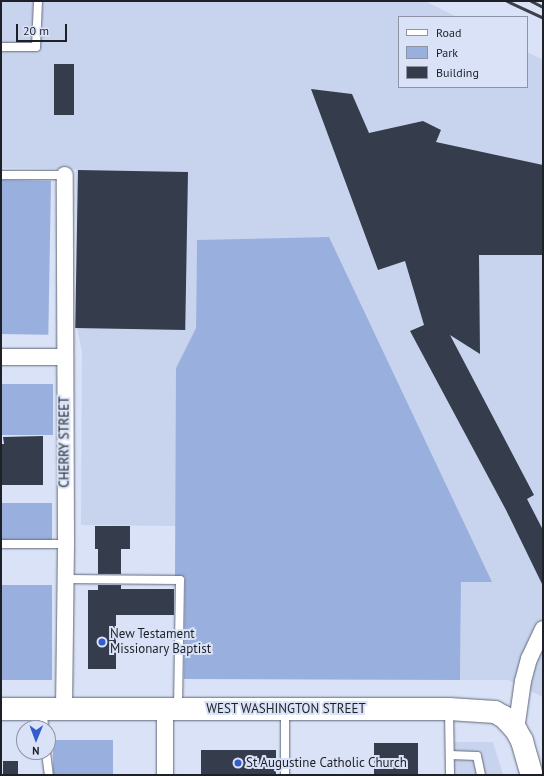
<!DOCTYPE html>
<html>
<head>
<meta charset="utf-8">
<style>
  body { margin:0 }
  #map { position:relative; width:544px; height:776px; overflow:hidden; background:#d9e2f6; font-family:"PT Sans",sans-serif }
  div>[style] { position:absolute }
  .built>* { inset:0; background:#c8d4ee }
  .green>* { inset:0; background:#99afde; transform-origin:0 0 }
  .building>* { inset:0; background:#353c4c; transform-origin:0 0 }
  .roads { filter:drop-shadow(0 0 1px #606879) drop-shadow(0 0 1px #606879) }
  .lane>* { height:8px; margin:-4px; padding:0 4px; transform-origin:4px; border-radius:4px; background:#fff }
  .street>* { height:16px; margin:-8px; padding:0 8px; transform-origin:8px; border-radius:8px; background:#fff }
  .secondary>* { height:22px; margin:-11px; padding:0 11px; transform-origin:11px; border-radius:11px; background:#fff }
  .rail>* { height:3px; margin:-1.5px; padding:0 1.5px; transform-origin:1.5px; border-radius:1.5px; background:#3c4049 }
  .dots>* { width:11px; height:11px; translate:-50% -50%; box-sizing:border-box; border:2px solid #d9e2f6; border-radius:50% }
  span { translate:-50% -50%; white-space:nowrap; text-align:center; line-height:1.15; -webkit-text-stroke:4px #d9e2f6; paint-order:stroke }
  .street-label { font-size:13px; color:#1d2027 }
  .poi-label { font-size:13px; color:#1d2027 }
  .left { translate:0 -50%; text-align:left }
  .frame { position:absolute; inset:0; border:2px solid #1d2027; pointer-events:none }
  .legend { position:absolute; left:398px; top:16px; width:130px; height:72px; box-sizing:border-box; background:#d9e2f6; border:1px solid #8e94a3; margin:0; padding:5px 7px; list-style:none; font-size:12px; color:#1d2027 }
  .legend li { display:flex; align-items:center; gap:8px; height:20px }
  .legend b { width:20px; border:1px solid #8e94a3 }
  .north { position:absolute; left:16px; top:720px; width:40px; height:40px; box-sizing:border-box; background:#d9e2f6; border:1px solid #8e94a3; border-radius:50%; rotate:181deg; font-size:11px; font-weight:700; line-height:16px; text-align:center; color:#1d2027 }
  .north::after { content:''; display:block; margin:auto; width:14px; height:18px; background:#335dcc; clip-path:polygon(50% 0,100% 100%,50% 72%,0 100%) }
  .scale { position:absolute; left:16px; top:24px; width:51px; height:18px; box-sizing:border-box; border:2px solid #1d2027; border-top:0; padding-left:5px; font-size:12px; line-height:14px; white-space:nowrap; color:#1d2027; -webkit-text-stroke:3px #d9e2f6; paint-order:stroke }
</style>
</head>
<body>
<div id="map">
  <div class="built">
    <div style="clip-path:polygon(1px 1px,425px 1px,457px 17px,399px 17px,399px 87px,527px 87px,527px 52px,543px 60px,543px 697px,508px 680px,460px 680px,461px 582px,492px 582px,197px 240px,196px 328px,176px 368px,176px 526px,81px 525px,82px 352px,77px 328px,76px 169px,1px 168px)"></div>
    <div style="clip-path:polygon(450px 742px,493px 742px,503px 775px,450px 775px)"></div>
  </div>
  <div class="green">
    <div style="left:1px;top:180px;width:50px;height:154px;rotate:1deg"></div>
    <div style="clip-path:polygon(329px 237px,492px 582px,461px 582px,460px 680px,184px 679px,185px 577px,175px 577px,176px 368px,196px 328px,197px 240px)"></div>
    <div style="left:1px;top:384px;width:52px;height:51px"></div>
    <div style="left:1px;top:503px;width:51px;height:37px"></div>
    <div style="left:1px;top:585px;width:51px;height:95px"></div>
    <div style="left:113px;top:740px;width:35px;height:60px;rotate:90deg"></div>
  </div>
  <div class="building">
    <div style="left:54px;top:64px;width:20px;height:51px"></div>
    <div style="clip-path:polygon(311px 89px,352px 94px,369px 133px,423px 121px,441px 130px,436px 142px,543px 165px,543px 255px,479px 255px,480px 354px,450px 335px,534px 495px,527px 499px,543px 530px,543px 586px,506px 510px,410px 331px,424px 325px,405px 261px,378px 270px)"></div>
    <div style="left:78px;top:170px;width:110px;height:158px;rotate:1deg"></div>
    <div style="clip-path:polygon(43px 436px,43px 485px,1px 485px,1px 444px,4px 444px,3px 437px)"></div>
    <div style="clip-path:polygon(95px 526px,130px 526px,130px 549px,121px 549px,121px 574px,98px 574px,98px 549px,95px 549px)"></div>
    <div style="clip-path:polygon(98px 585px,121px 585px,121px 589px,174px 589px,174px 615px,116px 615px,116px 669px,88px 669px,88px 590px,98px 590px)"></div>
    <div style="left:374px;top:743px;width:44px;height:32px"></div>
    <div style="left:201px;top:750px;width:75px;height:25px"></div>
    <div style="left:3px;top:761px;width:15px;height:14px"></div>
  </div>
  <div class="roads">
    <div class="lane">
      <div style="left:1px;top:47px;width:35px"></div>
      <div style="left:36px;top:47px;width:46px;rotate:-87.5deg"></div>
      <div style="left:1px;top:175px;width:64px"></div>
      <div style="left:1px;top:544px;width:65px"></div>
      <div style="left:66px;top:579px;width:114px;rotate:0.5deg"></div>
      <div style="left:180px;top:580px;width:129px;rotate:90.9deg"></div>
      <div style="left:43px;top:710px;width:18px;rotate:87deg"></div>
      <div style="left:449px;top:710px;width:65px;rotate:89.1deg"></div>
      <div style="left:46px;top:752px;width:23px;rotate:83deg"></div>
      <div style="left:450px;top:755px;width:27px;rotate:2deg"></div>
      <div style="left:477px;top:756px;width:19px;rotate:78deg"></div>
      <div style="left:285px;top:775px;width:65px;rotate:-90deg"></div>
    </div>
    <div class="street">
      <div style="left:1px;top:357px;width:64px"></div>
      <div style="left:64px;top:709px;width:165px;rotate:-89.3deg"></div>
      <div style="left:66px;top:544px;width:369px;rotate:-90.2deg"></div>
      <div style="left:165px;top:709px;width:66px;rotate:90deg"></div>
      <div style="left:516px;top:730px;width:49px;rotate:-81.9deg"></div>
      <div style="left:523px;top:681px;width:23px;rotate:-75deg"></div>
      <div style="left:529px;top:659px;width:33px;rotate:-65deg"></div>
    </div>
    <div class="secondary">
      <div style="left:1px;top:709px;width:448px"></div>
      <div style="left:449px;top:709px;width:46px;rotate:3.7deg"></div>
      <div style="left:495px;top:712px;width:10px;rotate:29deg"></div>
      <div style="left:504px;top:717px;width:18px;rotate:47deg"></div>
      <div style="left:516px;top:730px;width:13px;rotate:61deg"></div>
      <div style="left:522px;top:741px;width:35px;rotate:74deg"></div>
    </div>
  </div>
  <div class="rail">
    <div style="left:507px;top:1px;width:40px;rotate:25deg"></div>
    <div style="left:531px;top:1px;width:13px;rotate:27deg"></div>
  </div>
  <div class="dots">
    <div style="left:102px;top:642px;background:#335dcc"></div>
    <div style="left:238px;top:763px;background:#335dcc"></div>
  </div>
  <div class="street-label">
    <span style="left:65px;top:442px;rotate:-90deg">CHERRY STREET</span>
    <span style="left:286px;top:709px">WEST WASHINGTON STREET</span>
  </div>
  <div class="poi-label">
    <span class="left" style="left:110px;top:642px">New Testament<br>Missionary Baptist</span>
    <span class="left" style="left:246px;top:763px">St Augustine Catholic Church</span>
  </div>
  <div class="frame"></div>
  <ul class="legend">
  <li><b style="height:5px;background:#fff"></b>Road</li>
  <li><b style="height:11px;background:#99afde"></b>Park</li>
  <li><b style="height:11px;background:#353c4c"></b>Building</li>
  </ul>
  <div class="north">N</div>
  <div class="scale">20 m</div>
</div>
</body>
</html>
